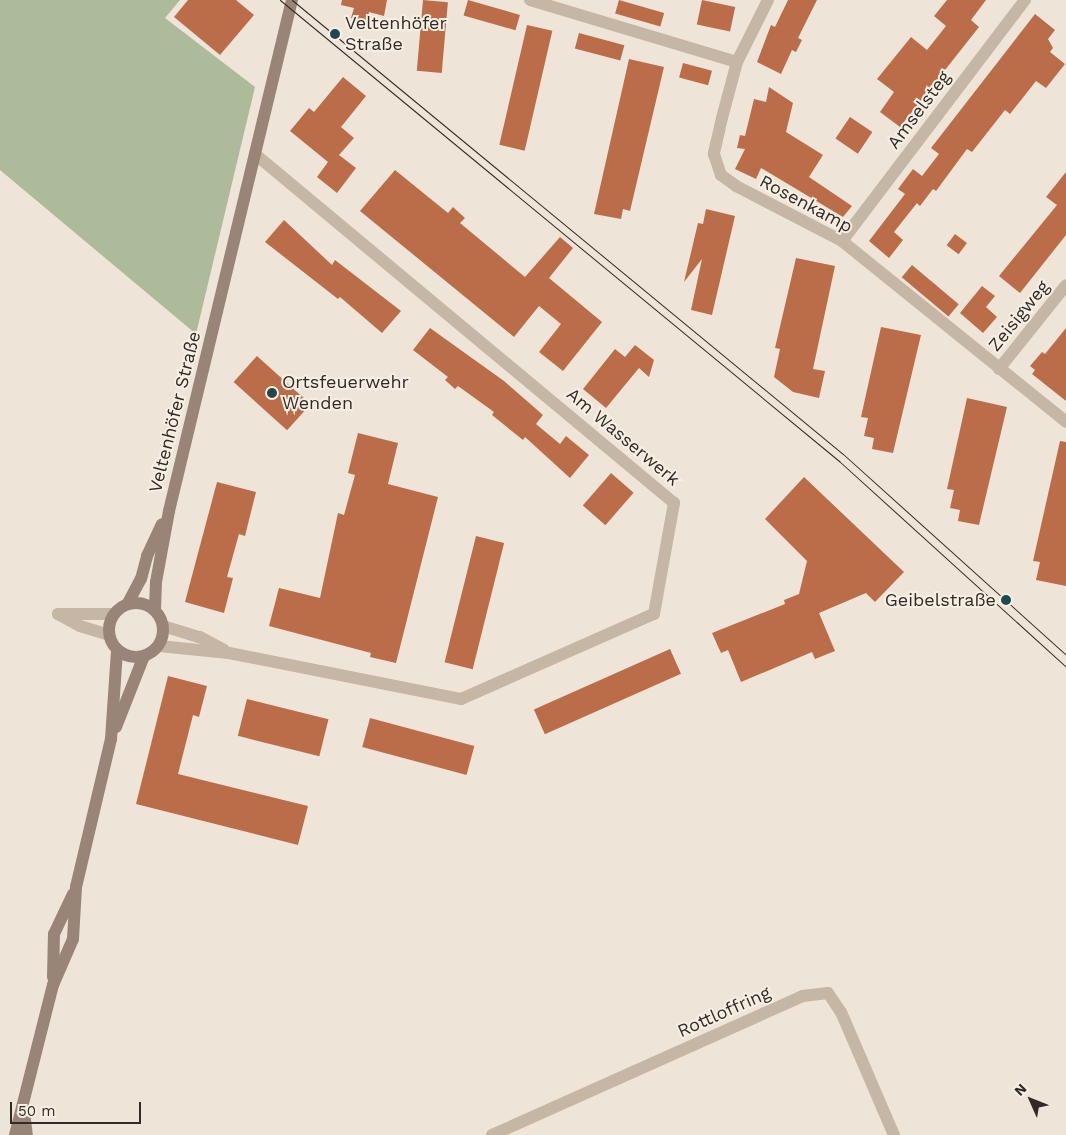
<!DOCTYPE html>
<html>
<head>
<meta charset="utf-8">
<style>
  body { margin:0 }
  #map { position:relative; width:1066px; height:1135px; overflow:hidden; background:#eee5d8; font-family:"Work Sans",sans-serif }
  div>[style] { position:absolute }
  .green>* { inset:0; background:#adbb9a }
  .building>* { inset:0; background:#bb6d49; transform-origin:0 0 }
  .street>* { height:12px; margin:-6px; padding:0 6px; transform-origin:6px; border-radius:6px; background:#c5b6a5 }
  .secondary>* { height:12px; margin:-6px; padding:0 6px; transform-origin:6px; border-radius:6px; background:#988577 }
  .secondary>.ring { margin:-6px; padding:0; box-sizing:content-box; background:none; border:12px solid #988577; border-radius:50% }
  .tram>* { height:1px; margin:-0.5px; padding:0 0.5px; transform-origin:0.5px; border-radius:0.5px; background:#312a26 }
  .dots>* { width:14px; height:14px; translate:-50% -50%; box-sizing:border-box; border:2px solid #f7efe3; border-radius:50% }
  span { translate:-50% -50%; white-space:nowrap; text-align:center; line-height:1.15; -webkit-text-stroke:4px #f7efe3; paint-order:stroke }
  .poi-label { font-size:18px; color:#312a26 }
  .left { translate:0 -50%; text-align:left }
  .right { translate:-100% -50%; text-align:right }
  .street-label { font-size:18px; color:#312a26 }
  .north { position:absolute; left:1006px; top:1075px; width:50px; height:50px; -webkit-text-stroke:4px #f7efe3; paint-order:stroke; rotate:314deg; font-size:14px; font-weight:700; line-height:20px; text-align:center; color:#312a26 }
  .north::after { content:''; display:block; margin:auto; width:18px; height:22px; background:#312a26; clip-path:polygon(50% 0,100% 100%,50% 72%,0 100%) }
  .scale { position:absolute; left:10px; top:1102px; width:131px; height:22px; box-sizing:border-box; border:2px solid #312a26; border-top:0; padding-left:6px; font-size:15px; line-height:18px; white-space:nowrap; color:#312a26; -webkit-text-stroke:4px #f7efe3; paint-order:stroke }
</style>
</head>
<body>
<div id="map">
  <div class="green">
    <div style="clip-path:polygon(0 0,180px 0,165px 18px,255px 87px,196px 334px,0 170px)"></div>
  </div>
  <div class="building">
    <div style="clip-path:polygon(188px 0,236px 0,254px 15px,220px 55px,174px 17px)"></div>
    <div style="clip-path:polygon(342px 0,387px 0,384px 16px,369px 12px,367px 22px,351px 18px,354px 8px,341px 5px)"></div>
    <div style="left:423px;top:0;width:25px;height:71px;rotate:5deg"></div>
    <div style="left:468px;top:0;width:54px;height:16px;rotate:16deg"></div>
    <div style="left:619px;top:0;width:47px;height:14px;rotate:16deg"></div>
    <div style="left:702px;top:0;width:34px;height:25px;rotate:12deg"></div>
    <div style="clip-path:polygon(788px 0,817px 0,798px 38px,802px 40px,796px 52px,792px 50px,781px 74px,757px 62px,771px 25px,775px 27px)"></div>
    <div style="clip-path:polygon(947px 0,986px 0,971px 20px,979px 27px,900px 127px,880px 112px,894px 92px,877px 79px,911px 37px,927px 50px,946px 26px,934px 16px)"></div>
    <div style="clip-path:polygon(1035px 14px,1055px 30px,1048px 39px,1053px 48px,1050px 52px,1065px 64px,1046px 88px,1036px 81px,1010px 114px,1005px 110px,972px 152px,967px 149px,936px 191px,933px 189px,920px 206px,917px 203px,894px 232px,903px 240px,889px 258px,869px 241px,905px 194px,898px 189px,913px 169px,922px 176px,939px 154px,931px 148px)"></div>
    <div style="left:527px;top:25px;width:26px;height:123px;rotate:13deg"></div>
    <div style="left:579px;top:33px;width:47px;height:16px;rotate:15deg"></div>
    <div style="clip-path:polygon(629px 59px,664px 67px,630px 211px,623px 209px,621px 219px,594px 214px)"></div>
    <div style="left:683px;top:63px;width:30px;height:15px;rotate:15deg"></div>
    <div style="clip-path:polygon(343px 77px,366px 96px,341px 127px,354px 138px,339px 155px,356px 168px,337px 193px,317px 177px,328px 162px,290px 131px,309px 108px,314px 112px)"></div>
    <div style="clip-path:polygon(769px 87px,793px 103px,786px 132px,823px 155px,809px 177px,852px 206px,843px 217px,761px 168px,756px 179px,735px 169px,745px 149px,737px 148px,740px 135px,745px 136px,754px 99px,766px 102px)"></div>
    <div style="left:850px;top:117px;width:27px;height:26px;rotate:34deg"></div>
    <div style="clip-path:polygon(395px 170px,448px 213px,453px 207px,465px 218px,460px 223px,525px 277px,560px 237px,573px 248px,549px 278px,602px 322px,563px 371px,539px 352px,561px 324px,539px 306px,514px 337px,360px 211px)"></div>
    <div style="clip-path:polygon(1066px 172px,1066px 235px,1020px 293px,999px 276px,1057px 205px,1046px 197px)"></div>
    <div style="clip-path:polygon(706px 209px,735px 216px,712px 315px,691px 310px,702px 259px,684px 282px,698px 223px,703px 224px)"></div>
    <div style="clip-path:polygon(284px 220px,332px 265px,335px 260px,401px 311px,382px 333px,340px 297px,338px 299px,265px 242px)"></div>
    <div style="left:955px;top:234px;width:15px;height:14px;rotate:37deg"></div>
    <div style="clip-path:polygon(796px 258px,835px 266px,813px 369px,825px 371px,819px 398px,793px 392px,774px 377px,780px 349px,775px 348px)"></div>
    <div style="left:912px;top:265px;width:61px;height:16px;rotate:40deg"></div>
    <div style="clip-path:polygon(982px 286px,995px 296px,986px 307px,997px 317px,983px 333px,960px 313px)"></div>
    <div style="clip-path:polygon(881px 327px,921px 335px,893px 453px,872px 449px,874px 438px,864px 436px,868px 418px,861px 417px)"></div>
    <div style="clip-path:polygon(430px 328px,504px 381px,543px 415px,536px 424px,560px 444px,566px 436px,589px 455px,570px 478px,525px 437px,523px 440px,492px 415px,494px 412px,458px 386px,455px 389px,445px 380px,448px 377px,413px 350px)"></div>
    <div style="clip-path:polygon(1066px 328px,1066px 401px,1032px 374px,1035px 370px,1030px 366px,1042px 352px,1045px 354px)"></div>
    <div style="clip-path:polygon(635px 345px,654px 360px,649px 377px,639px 368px,606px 408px,583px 389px,615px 349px,625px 357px)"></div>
    <div style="left:257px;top:356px;width:72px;height:35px;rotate:42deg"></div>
    <div style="clip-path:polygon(967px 398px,1007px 407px,979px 525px,958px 521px,960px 510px,950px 508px,954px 490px,947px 489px)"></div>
    <div style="clip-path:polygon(358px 433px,398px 443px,388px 484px,438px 497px,396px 663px,370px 657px,371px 653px,269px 626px,279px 588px,320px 598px,338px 513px,344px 515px,355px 475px,348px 473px)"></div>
    <div style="clip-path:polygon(1060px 441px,1066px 442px,1066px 586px,1036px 580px,1040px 562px,1033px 561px)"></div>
    <div style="left:611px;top:473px;width:30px;height:43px;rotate:41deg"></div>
    <div style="clip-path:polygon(804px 477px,904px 572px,875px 602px,866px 593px,819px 613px,835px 651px,815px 659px,812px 652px,741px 682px,728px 650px,721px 653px,712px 633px,785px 604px,784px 600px,799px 594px,807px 561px,765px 519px)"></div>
    <div style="clip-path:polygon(217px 482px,256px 492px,245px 536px,239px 534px,227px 577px,233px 578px,224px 613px,185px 602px)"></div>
    <div style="left:476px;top:536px;width:29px;height:130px;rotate:14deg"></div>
    <div style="left:670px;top:649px;width:27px;height:149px;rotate:66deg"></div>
    <div style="clip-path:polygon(168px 676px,207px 686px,199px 717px,193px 715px,178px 774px,308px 806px,298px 845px,136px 804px)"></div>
    <div style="left:247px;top:699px;width:84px;height:38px;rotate:14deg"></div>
    <div style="left:370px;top:718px;width:108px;height:30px;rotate:15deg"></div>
  </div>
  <div class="street">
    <div style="left:530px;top:0;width:216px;rotate:16.7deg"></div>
    <div style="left:768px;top:0;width:69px;rotate:116.6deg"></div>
    <div style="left:737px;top:62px;width:58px;rotate:105deg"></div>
    <div style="left:722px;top:118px;width:37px;rotate:103deg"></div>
    <div style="left:714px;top:154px;width:22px;rotate:72deg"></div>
    <div style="left:721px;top:175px;width:19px;rotate:36deg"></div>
    <div style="left:736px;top:186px;width:119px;rotate:27.4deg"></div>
    <div style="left:842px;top:241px;width:288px;rotate:38.9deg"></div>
    <div style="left:842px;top:241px;width:303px;rotate:-52.8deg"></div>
    <div style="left:999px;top:369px;width:107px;rotate:-51.4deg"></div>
    <div style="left:58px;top:614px;width:25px;rotate:29deg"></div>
    <div style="left:80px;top:626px;width:30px;rotate:17deg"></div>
    <div style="left:58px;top:614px;width:55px"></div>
    <div style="left:163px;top:626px;width:39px;rotate:17deg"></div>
    <div style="left:200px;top:637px;width:27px;rotate:28deg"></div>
    <div style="left:159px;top:646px;width:70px;rotate:5.7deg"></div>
    <div style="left:229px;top:653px;width:237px;rotate:11.2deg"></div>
    <div style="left:461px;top:699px;width:211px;rotate:-23.8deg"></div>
    <div style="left:654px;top:614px;width:113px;rotate:-79.8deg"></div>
    <div style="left:674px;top:503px;width:544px;rotate:-140.22deg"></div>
    <div style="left:492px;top:1135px;width:341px;rotate:-24.1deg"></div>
    <div style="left:803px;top:996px;width:25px;rotate:-7deg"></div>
    <div style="left:828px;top:993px;width:23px;rotate:56deg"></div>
    <div style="left:841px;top:1012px;width:134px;rotate:66.7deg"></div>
  </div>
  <div class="secondary">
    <div class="ring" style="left:109px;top:603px;width:42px;height:42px"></div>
    <div style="left:128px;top:603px;width:27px;rotate:-62deg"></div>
    <div style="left:141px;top:579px;width:24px;rotate:-75deg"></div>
    <div style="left:147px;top:556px;width:35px;rotate:-65deg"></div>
    <div style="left:155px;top:610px;width:28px;rotate:-88deg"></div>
    <div style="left:156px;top:582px;width:72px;rotate:-79.6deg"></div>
    <div style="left:169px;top:511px;width:526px;rotate:-76.47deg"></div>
    <div style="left:116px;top:727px;width:76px;rotate:-68.5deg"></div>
    <div style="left:53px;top:977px;width:43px;rotate:-88.7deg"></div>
    <div style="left:54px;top:934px;width:44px;rotate:-64.6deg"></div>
    <div style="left:24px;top:1112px;width:23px;rotate:83deg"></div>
    <div style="left:15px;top:1135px;width:155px;rotate:-75.8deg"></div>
    <div style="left:53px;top:985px;width:50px;rotate:-66.5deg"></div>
    <div style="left:73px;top:939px;width:52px;rotate:-86.7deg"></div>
    <div style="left:76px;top:887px;width:152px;rotate:-76.7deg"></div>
    <div style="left:111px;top:739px;width:89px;rotate:-86.1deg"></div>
  </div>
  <div class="tram">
    <div style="left:280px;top:0;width:725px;rotate:39.51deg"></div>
    <div style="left:839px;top:461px;width:307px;rotate:42.2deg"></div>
    <div style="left:292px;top:0;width:714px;rotate:39.49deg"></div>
    <div style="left:843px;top:454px;width:300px;rotate:42deg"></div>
  </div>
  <div class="dots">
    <div style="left:335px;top:34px;background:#1f484f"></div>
    <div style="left:272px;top:393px;background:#1f484f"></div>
    <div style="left:1006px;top:600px;background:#1f484f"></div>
  </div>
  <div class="poi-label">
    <span class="left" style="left:345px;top:34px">Veltenhöfer<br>Straße</span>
    <span class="left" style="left:282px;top:393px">Ortsfeuerwehr<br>Wenden</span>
    <span class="right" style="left:996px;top:600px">Geibelstraße</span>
  </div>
  <div class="street-label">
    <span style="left:919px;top:110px;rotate:-53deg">Amselsteg</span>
    <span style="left:806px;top:204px;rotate:28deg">Rosenkamp</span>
    <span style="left:1019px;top:316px;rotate:-51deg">Zeisigweg</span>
    <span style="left:175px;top:412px;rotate:-76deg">Veltenhöfer Straße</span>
    <span style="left:623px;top:437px;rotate:40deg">Am Wasserwerk</span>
    <span style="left:724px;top:1012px;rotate:-24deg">Rottloffring</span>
  </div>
  <div class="north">N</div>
  <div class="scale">50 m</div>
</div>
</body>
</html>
